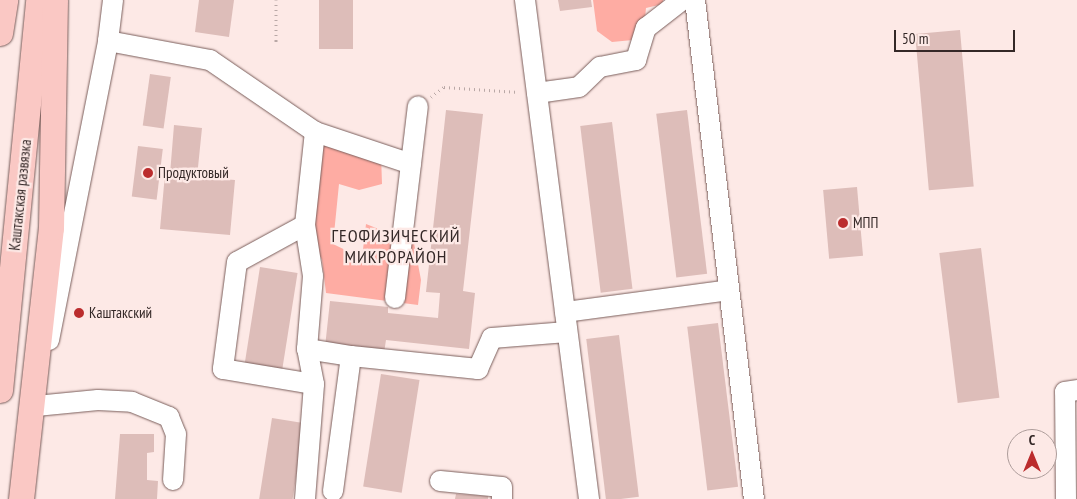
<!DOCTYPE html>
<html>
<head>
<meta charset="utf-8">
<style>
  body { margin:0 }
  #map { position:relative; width:1077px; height:499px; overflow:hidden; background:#fde9e6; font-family:"PT Sans Narrow",sans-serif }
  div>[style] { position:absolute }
  .green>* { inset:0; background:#feaca3 }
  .building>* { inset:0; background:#ddbdb9; transform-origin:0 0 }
  .path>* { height:3px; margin-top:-1.5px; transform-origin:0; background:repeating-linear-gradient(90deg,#b9a8a6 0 1px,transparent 0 5px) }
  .roads { filter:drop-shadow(0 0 1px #7a5e5b) drop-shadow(0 0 1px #7a5e5b) }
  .minor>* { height:20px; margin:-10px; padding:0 10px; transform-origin:10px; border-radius:10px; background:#fff }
  .major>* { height:25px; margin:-12.5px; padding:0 12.5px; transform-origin:12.5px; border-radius:12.5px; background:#fac8c4 }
  .dots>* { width:14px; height:14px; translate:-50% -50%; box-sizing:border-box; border:2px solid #fde9e6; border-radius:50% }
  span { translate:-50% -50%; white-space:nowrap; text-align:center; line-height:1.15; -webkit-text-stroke:4.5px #fde9e6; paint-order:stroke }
  .poi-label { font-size:15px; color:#342827 }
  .left { translate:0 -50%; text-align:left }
  .street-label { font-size:15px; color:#342827 }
  .quarter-label { font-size:18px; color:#342827; letter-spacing:1px }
  .north { position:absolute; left:1007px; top:429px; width:50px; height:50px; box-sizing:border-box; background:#fde9e6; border:1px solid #ad9c9a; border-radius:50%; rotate:0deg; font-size:14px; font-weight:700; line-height:20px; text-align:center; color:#342827 }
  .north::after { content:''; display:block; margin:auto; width:18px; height:22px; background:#bb2c2d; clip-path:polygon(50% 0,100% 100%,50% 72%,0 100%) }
  .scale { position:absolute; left:894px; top:30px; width:121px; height:22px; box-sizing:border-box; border:2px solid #342827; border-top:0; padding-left:6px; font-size:15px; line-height:18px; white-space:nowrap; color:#342827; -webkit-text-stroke:4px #fde9e6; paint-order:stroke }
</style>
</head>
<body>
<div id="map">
  <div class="green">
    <div style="clip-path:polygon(593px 0,663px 0,663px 4px,646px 8px,643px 39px,612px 42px,597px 31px)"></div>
    <div style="clip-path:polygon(315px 132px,381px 154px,382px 184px,359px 190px,339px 184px,333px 244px,362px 258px,366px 224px,414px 243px,421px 280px,418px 305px,326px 293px,322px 260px,305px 225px)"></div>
  </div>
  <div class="building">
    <div style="clip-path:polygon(199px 0,234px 0,229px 37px,195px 32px)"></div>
    <div style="left:319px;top:0;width:34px;height:49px"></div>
    <div style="clip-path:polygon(558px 0,591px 0,592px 7px,560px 11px)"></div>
    <div style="left:960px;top:30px;width:157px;height:45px;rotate:85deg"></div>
    <div style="left:150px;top:74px;width:21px;height:52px;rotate:8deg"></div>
    <div style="clip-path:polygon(446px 110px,483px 114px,463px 291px,475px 293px,469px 349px,386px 340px,384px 353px,325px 347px,330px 301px,388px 307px,388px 313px,438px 318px,440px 293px,426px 292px)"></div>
    <div style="left:687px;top:110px;width:165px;height:31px;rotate:83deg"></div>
    <div style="left:612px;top:122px;width:168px;height:32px;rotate:83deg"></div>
    <div style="clip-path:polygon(174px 125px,202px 128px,197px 177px,235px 180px,230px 235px,160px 229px,165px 174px,170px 174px)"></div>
    <div style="left:138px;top:146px;width:25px;height:51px;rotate:7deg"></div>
    <div style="left:857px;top:187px;width:69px;height:34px;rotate:85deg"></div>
    <div style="left:981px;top:248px;width:151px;height:42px;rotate:83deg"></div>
    <div style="left:260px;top:267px;width:38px;height:101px;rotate:9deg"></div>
    <div style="left:718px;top:323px;width:165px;height:31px;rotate:83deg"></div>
    <div style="left:619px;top:335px;width:163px;height:33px;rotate:83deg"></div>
    <div style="left:381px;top:374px;width:39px;height:114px;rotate:9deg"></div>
    <div style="left:272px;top:418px;width:33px;height:82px;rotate:9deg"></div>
    <div style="clip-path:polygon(120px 434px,154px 434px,154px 452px,147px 453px,147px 480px,158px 481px,157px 499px,115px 499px)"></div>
    <div style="clip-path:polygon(456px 494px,488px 496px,488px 499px,455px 499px)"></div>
  </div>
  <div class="path">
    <div style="left:276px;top:0;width:44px;rotate:90deg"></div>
    <div style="left:431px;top:97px;width:16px;rotate:-38deg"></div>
    <div style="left:444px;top:87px;width:75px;rotate:3.8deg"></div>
  </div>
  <div class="roads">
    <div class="minor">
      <div style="left:525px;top:0;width:503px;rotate:82.69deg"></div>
      <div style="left:695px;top:0;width:502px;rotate:83.26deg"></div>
      <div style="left:108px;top:41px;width:104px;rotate:10.6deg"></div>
      <div style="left:210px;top:60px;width:127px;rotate:34.4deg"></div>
      <div style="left:315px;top:132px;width:101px;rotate:18.4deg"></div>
      <div style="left:537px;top:93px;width:42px;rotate:-8.1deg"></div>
      <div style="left:579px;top:87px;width:29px;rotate:-44deg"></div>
      <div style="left:600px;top:67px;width:37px;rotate:-11deg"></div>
      <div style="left:636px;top:60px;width:34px;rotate:-73deg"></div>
      <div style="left:646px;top:28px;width:46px;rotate:-37.9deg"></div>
      <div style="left:305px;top:225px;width:77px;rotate:151.4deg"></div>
      <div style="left:237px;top:262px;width:108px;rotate:97.5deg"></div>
      <div style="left:223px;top:369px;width:92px;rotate:9.4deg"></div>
      <div style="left:395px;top:298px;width:193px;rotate:-83.2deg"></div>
      <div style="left:565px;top:312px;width:165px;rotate:-7.6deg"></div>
      <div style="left:49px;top:340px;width:305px;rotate:-78.8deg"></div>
      <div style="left:108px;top:41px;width:41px;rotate:-83deg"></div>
      <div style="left:307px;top:349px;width:45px;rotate:9deg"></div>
      <div style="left:351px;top:356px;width:128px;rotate:5.8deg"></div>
      <div style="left:478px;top:369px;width:34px;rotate:-66deg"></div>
      <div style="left:492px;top:338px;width:75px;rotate:-4.6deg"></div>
      <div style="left:36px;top:406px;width:62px;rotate:-5.5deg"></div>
      <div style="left:98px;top:400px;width:34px;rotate:3deg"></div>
      <div style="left:132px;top:402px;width:40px;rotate:22deg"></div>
      <div style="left:169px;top:417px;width:18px;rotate:68deg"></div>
      <div style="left:176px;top:434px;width:46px;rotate:93.7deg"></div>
      <div style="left:440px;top:481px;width:62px;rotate:5.5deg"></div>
      <div style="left:502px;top:487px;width:12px;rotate:90deg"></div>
      <div style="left:333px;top:491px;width:136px;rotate:-82.4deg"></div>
      <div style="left:305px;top:499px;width:115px;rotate:-85.5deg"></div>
      <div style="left:314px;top:384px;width:36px;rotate:-101deg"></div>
      <div style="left:307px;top:349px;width:73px;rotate:-85.3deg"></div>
      <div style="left:313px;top:276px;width:52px;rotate:-98.9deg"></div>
      <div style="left:305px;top:225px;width:94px;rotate:-83.9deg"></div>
      <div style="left:1066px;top:499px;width:107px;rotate:-90.5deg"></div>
      <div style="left:1065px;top:392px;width:12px;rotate:-9deg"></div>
    </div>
    <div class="major">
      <div style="left:0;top:33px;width:33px;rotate:-81deg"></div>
      <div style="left:0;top:390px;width:392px;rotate:-84.4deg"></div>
      <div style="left:21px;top:499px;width:273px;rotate:-83.7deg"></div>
      <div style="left:51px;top:228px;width:228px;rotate:-89deg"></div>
    </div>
  </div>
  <div class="dots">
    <div style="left:148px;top:173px;background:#bb2c2d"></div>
    <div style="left:843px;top:223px;background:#bb2c2d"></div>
    <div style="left:79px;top:313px;background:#bb2c2d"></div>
  </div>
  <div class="poi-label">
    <span class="left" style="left:158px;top:173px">Продуктовый</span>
    <span class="left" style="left:853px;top:223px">МПП</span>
    <span class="left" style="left:89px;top:313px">Каштакский</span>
  </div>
  <div class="street-label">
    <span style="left:20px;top:195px;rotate:-84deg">Каштакская развязка</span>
  </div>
  <div class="quarter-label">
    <span style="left:396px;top:247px">ГЕОФИЗИЧЕСКИЙ<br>МИКРОРАЙОН</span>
  </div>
  <div class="north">С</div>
  <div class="scale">50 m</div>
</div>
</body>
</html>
